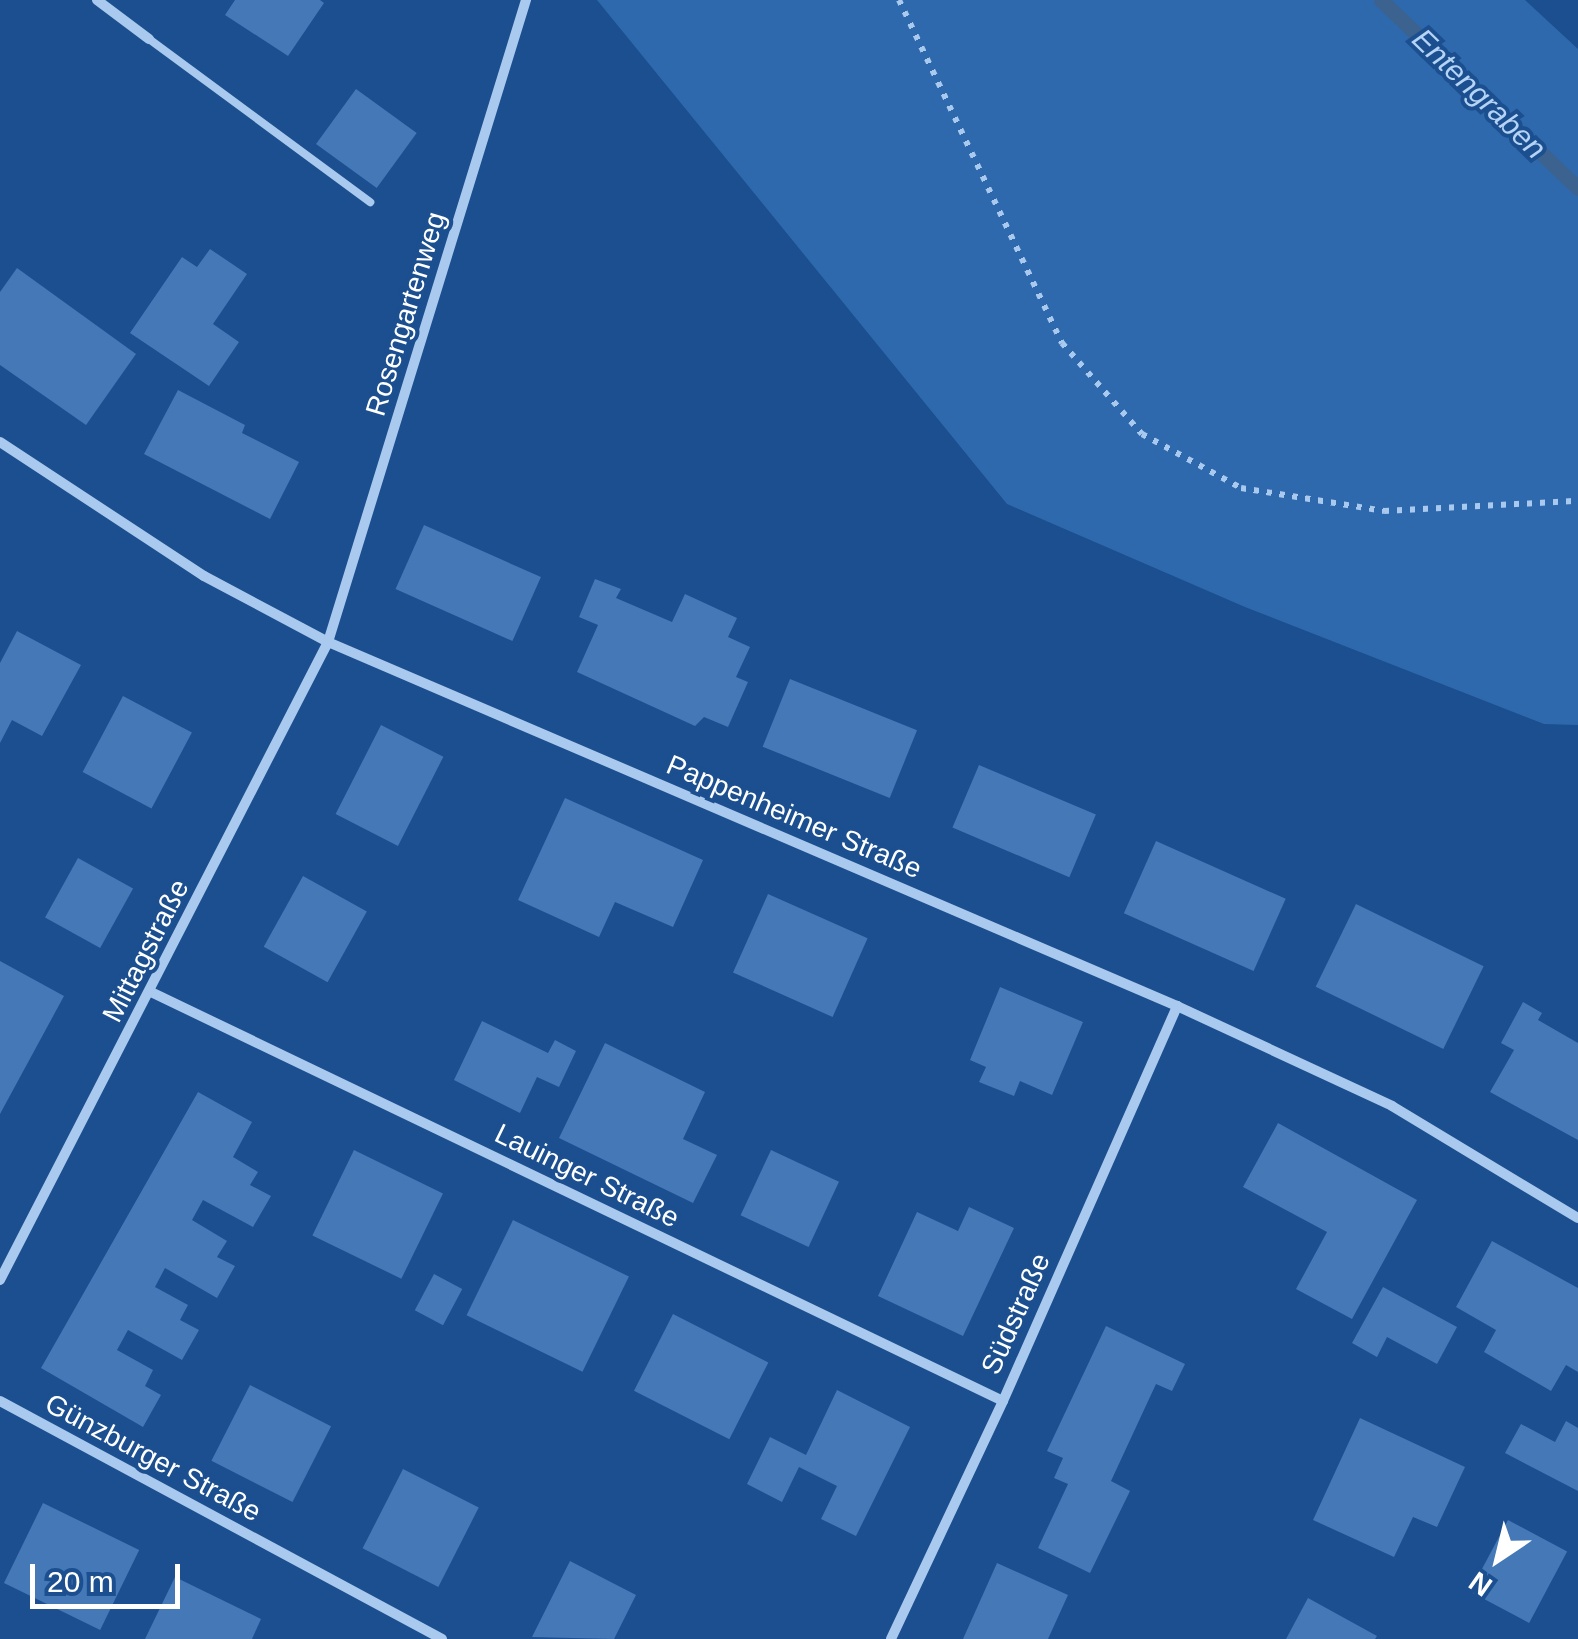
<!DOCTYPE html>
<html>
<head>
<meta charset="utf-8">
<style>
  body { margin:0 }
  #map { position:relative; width:1578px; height:1639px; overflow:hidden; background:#1b4f8f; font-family:Helvetica,sans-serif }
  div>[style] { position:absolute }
  .green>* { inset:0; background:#2e69ad }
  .stream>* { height:15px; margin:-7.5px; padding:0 7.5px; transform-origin:7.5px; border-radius:7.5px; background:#3c6290 }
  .building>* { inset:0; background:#4478b7; transform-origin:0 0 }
  .path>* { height:6px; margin-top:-3px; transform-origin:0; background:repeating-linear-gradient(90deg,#a9c9ee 0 5px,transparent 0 13px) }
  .service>* { height:8px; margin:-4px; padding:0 4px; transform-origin:4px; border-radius:4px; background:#a9c9ee }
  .minor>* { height:10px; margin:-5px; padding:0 5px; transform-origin:5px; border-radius:5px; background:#a9c9ee }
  span { translate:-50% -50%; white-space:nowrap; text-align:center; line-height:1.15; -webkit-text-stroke:8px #1b4f8f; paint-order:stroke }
  .street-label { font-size:28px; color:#fff }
  .water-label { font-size:30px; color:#b5d3f5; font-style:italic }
  .north { position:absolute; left:1448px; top:1509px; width:100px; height:100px; -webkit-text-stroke:8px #1b4f8f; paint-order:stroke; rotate:215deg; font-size:28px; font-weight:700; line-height:40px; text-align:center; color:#fff }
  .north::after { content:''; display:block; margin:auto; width:35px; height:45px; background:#fff; clip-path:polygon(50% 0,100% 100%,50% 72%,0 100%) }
  .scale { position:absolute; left:30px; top:1564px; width:150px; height:45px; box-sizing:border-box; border:5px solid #fff; border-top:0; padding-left:12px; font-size:30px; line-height:35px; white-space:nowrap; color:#fff; -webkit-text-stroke:8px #1b4f8f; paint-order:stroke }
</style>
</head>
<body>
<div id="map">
  <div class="green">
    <div style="clip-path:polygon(597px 0,1525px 0,1578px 49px,1578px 725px,1544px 724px,1245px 607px,1007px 504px)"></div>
  </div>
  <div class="stream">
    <div style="left:1381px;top:0;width:272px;rotate:43.7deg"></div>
  </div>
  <div class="building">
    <div style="clip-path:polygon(235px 0,320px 0,324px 3px,288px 56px,225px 15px)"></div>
    <div style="left:356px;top:89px;width:75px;height:68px;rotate:36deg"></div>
    <div style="clip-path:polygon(210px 249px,247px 274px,213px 324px,239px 342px,209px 386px,130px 333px,182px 257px,197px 267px)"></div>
    <div style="clip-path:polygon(17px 268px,136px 354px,86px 425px,0 365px,0 292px)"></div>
    <div style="clip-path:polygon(178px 390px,245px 425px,242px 433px,299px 462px,270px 519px,144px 454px)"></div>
    <div style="left:424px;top:525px;width:128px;height:70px;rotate:24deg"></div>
    <div style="clip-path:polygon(595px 579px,621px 589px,616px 598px,672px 622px,685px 594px,737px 618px,728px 637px,750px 647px,736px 677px,748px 682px,728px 727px,704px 717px,695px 726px,577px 672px,598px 625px,579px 617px)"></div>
    <div style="clip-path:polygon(17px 631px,81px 665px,42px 736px,12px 720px,0 743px,0 663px)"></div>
    <div style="left:790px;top:679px;width:137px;height:73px;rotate:22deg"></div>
    <div style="left:123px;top:696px;width:78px;height:86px;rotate:28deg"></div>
    <div style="left:381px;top:725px;width:70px;height:100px;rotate:27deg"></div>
    <div style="left:979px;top:765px;width:127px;height:68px;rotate:23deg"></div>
    <div style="clip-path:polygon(565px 798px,703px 860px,673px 927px,615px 902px,599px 937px,518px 900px)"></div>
    <div style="left:1156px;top:841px;width:142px;height:79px;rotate:24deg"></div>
    <div style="left:78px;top:858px;width:63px;height:68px;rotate:29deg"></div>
    <div style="left:303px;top:876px;width:73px;height:81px;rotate:29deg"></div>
    <div style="left:768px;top:894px;width:109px;height:86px;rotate:24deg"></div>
    <div style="left:1356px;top:904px;width:142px;height:92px;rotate:26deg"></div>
    <div style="clip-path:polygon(0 961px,64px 996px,0 1114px)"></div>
    <div style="clip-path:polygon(1000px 987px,1083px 1022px,1052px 1095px,1020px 1081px,1014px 1096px,979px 1082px,986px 1067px,970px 1060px)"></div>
    <div style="clip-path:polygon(1523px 1002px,1542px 1013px,1538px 1020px,1578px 1043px,1578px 1140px,1490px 1092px,1514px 1050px,1501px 1043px)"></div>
    <div style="clip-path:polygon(482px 1021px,548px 1053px,555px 1040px,576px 1051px,559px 1087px,537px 1077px,520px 1113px,454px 1080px)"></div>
    <div style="clip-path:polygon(605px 1043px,705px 1092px,683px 1139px,717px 1155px,693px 1203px,559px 1138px)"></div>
    <div style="clip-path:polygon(198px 1092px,252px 1122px,233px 1157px,258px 1172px,250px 1185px,271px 1196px,253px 1227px,203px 1200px,192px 1220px,227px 1241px,217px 1257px,235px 1266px,217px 1298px,165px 1268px,155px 1287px,188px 1305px,180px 1320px,199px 1330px,182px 1360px,128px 1330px,117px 1350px,153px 1370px,145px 1386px,161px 1395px,143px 1427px,41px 1368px)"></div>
    <div style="clip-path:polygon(1278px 1123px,1417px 1200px,1352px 1319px,1296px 1289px,1327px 1232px,1243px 1187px)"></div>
    <div style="left:354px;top:1150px;width:99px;height:95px;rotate:26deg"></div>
    <div style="left:771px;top:1150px;width:75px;height:72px;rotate:25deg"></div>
    <div style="clip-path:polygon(969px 1207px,1014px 1228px,963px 1336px,878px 1296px,917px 1212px,958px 1231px)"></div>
    <div style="left:513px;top:1220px;width:129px;height:106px;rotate:26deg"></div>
    <div style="clip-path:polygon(1492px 1241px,1578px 1288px,1578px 1372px,1566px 1365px,1551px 1391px,1484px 1352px,1496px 1330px,1456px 1307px)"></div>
    <div style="left:434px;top:1274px;width:32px;height:41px;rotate:28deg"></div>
    <div style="clip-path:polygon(1383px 1287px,1457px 1327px,1437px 1364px,1387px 1337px,1377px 1357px,1352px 1343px)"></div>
    <div style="left:673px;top:1314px;width:107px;height:86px;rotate:27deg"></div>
    <div style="clip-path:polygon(1106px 1326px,1185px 1364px,1172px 1391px,1156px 1384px,1111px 1481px,1130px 1491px,1090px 1573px,1038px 1548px,1068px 1484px,1054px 1478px,1063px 1458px,1047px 1451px)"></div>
    <div style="left:250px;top:1385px;width:91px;height:85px;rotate:27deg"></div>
    <div style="clip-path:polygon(837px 1390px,910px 1427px,856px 1536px,821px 1519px,837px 1486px,799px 1467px,782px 1502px,747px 1484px,770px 1437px,806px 1455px)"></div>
    <div style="clip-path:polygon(1360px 1418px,1465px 1467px,1437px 1527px,1413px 1517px,1394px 1557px,1313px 1520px)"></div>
    <div style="clip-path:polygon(1566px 1421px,1578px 1428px,1578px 1491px,1505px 1453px,1521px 1424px,1555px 1442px)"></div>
    <div style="left:403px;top:1469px;width:85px;height:89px;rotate:27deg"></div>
    <div style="left:43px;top:1503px;width:107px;height:89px;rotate:26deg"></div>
    <div style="left:1508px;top:1520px;width:67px;height:81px;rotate:28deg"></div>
    <div style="clip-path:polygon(570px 1561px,636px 1595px,614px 1639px,532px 1637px)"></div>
    <div style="clip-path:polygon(997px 1563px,1068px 1595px,1048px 1639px,963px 1639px)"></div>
    <div style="clip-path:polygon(175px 1577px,261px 1619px,252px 1639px,145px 1639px)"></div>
    <div style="clip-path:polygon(1308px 1598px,1377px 1636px,1375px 1639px,1286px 1639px)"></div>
  </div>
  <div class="path">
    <div style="left:899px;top:0;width:380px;rotate:64.6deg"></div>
    <div style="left:1062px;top:343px;width:121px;rotate:48.7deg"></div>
    <div style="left:1142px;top:434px;width:113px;rotate:28.6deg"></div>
    <div style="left:1241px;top:488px;width:145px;rotate:9.1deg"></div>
    <div style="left:1384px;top:511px;width:194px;rotate:-3deg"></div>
  </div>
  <div class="service">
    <div style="left:149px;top:39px;width:275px;rotate:36.4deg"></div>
  </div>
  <div class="minor">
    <div style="left:97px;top:0;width:65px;rotate:36.9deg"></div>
    <div style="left:0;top:442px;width:244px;rotate:33.3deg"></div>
    <div style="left:204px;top:576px;width:140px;rotate:28deg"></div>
    <div style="left:328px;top:642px;width:924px;rotate:23.21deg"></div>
    <div style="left:1177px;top:1006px;width:237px;rotate:24.9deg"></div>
    <div style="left:1392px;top:1106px;width:217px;rotate:31.1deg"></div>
    <div style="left:151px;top:992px;width:945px;rotate:25.64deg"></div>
    <div style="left:0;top:1280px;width:717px;rotate:-62.79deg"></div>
    <div style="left:328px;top:642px;width:672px;rotate:-72.86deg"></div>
    <div style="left:0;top:1401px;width:502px;rotate:28.3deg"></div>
    <div style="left:891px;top:1639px;width:263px;rotate:-64.8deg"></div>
    <div style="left:1003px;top:1401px;width:432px;rotate:-66.2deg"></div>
  </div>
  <div class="street-label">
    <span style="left:406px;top:314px;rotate:-73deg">Rosengartenweg</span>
    <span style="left:794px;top:817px;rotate:23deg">Pappenheimer Straße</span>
    <span style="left:146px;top:951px;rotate:-63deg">Mittagstraße</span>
    <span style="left:587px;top:1176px;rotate:26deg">Lauinger Straße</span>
    <span style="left:1016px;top:1314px;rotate:-66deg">Südstraße</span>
    <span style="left:153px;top:1458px;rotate:28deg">Günzburger Straße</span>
  </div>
  <div class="water-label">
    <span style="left:1479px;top:94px;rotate:44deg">Entengraben</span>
  </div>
  <div class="north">N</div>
  <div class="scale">20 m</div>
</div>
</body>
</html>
